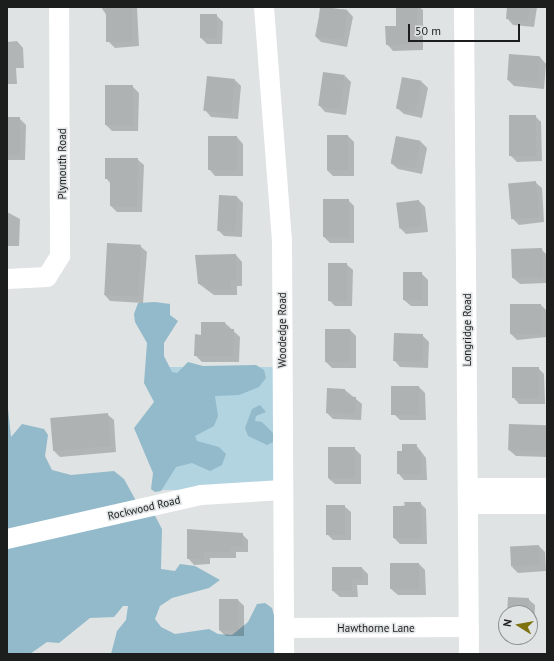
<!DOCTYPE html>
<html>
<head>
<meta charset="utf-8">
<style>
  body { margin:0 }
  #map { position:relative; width:554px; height:661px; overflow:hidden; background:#dfe3e4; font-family:"PT Sans",sans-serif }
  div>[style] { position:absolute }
  .green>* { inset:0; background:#b2d4e1; transform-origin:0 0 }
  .forest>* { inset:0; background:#92baca }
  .shadow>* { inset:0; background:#0003 }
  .building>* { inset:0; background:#aeb2b2; transform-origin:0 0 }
  .minor>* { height:20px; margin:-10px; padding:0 10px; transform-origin:10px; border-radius:10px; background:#fff }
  span { translate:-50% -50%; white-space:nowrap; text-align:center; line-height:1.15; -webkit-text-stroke:3px #dfe3e4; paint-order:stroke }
  .street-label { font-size:11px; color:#1c1e1e }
  .frame { position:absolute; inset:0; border:8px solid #1c1e1e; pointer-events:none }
  .north { position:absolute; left:498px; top:605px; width:40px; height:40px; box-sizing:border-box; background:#dfe3e4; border:1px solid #919495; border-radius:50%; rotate:281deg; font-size:11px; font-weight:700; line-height:16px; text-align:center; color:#1c1e1e }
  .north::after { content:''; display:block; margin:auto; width:14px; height:18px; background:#7e7110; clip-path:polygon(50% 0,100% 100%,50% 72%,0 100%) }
  .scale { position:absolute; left:408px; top:24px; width:112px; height:18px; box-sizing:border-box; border:2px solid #1c1e1e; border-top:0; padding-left:5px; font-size:12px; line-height:14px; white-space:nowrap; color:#1c1e1e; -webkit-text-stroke:3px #dfe3e4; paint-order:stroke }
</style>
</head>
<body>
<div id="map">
  <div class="green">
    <div style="left:282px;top:367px;width:123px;height:120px;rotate:90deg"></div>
  </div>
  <div class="forest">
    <div style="clip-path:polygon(155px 302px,170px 304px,170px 315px,178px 321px,164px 343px,164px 356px,172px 372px,177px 373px,188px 362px,203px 366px,256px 365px,264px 370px,266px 378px,259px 387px,239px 395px,215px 396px,218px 416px,214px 426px,195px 436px,197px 441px,219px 447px,226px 454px,222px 465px,210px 471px,192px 463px,176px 467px,161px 491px,155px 492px,151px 489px,153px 473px,134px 428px,154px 402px,144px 383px,147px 343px,135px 322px,134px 314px,138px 303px)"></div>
    <div style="clip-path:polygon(7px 399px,11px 437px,22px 424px,44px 429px,48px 435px,45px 456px,52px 470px,71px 475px,114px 471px,124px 479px,140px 508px,154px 514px,162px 529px,161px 569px,175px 571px,180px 564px,195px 566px,220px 580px,209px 588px,172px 598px,160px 606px,155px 619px,161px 627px,175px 634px,209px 629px,218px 634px,232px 635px,248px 622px,257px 604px,265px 603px,272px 608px,284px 654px,111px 654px,117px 631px,126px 620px,128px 606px,123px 606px,114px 617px,90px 618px,59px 643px,47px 642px,30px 654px,7px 654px)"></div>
    <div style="clip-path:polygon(260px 405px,266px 412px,256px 416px,255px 421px,262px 422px,274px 434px,273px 442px,267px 445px,248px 436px,245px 428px,252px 409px)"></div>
  </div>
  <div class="shadow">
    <div style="clip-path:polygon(101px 7px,137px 7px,139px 46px,115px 48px,108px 41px,107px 16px)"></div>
    <div style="clip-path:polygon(321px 7px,347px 10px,353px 17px,347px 47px,321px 42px,315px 36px)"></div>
    <div style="clip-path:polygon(397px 7px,419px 7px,423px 10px,423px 50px,393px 51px,387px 44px,397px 27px)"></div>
    <div style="clip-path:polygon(508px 7px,537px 7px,534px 27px,513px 25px,507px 18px)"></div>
    <div style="clip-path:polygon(216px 15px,223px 22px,222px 44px,207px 44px,200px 37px)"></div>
    <div style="clip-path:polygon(17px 41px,23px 48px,24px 68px,16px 68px,17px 84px,7px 84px,7px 42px)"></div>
    <div style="clip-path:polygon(510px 55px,540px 57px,546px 64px,544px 89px,514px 86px,508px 80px)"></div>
    <div style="clip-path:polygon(345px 76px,351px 82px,346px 115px,325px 112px,319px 105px)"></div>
    <div style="clip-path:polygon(235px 80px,241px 86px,238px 119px,211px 117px,205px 110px)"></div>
    <div style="clip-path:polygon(422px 82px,428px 88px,422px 118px,404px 114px,397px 108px)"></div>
    <div style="clip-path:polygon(132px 86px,139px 93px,138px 131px,112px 131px,106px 125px)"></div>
    <div style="clip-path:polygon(535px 116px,541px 122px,542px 161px,517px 162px,511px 156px)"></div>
    <div style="clip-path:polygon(7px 118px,19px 118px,26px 125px,25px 160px,7px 160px)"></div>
    <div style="clip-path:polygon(348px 136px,354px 142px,354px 176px,333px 176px,327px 170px)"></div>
    <div style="clip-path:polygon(237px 137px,243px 144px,243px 176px,215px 176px,209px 169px)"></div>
    <div style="clip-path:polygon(396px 137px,421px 142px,427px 148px,422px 174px,398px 169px,391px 163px)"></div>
    <div style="clip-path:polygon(137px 159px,144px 165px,142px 212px,117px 212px,111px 206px,111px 184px,106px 178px)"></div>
    <div style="clip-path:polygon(535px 182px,542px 188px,544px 222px,519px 225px,512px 218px)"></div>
    <div style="clip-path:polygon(237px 197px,243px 203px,242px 237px,224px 236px,218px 230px)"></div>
    <div style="clip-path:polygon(348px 200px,354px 206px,354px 243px,330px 243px,323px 236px)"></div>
    <div style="clip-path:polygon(419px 201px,425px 207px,428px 232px,406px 234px,400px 228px)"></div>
    <div style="clip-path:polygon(7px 212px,20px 219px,19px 246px,7px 246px)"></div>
    <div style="clip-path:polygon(140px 246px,147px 252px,143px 303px,110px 301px,104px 294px)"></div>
    <div style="clip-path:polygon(541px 249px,547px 255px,547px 283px,520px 284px,513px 278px,512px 251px)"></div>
    <div style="clip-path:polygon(236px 255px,242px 262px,242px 286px,237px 286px,237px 295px,214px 295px,199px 284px)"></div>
    <div style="clip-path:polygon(346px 264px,353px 270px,352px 306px,335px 306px,329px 300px)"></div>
    <div style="clip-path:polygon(421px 273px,428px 280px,428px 306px,411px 306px,404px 300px)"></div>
    <div style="clip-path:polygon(541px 305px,547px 311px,547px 337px,517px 340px,511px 334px)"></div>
    <div style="clip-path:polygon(225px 323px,240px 337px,239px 362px,202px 362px,195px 355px,202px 336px)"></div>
    <div style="clip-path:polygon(326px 330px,350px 330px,356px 336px,356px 368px,332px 368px,326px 362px)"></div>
    <div style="clip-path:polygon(422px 335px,429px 342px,428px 368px,400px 367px,394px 360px)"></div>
    <div style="clip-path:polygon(538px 368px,544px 374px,545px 404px,519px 404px,513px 397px)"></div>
    <div style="clip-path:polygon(419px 387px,425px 393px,426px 420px,400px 420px,394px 414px)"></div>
    <div style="clip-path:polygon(345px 390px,362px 404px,361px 420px,333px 419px,327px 413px)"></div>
    <div style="clip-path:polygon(107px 414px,114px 420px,116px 452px,60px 457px,54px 451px)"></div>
    <div style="clip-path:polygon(546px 426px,547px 457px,516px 456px,509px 450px)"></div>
    <div style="clip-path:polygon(416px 445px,426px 458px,427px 480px,404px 480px,398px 473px,403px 452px)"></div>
    <div style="clip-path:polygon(354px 448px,361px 455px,361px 484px,335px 484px,328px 478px)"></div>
    <div style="clip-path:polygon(420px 503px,426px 509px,427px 544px,400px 544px,394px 538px,394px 507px)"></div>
    <div style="clip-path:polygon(344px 506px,351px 512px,351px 540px,333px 540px,327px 534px)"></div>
    <div style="clip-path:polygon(188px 530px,242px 534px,248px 540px,248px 552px,236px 552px,236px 558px,210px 558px,210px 564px,194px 565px,188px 558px)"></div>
    <div style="clip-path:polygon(539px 546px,545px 552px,546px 571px,518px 573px,512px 567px)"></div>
    <div style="clip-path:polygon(419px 564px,425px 570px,426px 595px,398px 595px,391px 589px)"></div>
    <div style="clip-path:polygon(333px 568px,362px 568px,368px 574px,368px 585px,357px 585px,358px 597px,340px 597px,333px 591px)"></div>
    <div style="clip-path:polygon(528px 599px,535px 605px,534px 630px,530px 630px,530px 613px,509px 613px)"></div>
    <div style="clip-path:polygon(238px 600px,244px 606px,244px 636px,226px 636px,219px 630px)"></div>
  </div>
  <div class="building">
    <div style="left:106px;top:7px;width:26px;height:35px"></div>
    <div style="left:320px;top:7px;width:27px;height:30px;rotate:6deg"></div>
    <div style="clip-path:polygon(396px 7px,417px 7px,417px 44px,386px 45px,385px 26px,396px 26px)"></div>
    <div style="clip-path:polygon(507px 7px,530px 7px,528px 21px,506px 19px)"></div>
    <div style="left:200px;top:14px;width:17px;height:24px"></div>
    <div style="left:509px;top:54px;width:31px;height:26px;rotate:4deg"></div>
    <div style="left:323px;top:72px;width:22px;height:34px;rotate:8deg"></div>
    <div style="left:207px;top:76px;width:28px;height:35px;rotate:6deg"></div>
    <div style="left:402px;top:77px;width:20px;height:32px;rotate:11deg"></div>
    <div style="left:105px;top:85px;width:28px;height:40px"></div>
    <div style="left:509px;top:115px;width:27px;height:41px"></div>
    <div style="left:7px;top:117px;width:13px;height:38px"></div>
    <div style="left:327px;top:135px;width:21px;height:35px"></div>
    <div style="left:208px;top:136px;width:29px;height:34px"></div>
    <div style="left:396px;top:136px;width:25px;height:28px;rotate:11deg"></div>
    <div style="clip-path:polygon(105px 158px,138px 158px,137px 207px,110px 206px,110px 179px,105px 179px)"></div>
    <div style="left:536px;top:181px;width:36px;height:28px;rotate:85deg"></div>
    <div style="left:219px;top:195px;width:18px;height:36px;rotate:3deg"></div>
    <div style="left:323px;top:199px;width:26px;height:38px"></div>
    <div style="left:419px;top:200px;width:26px;height:23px;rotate:83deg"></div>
    <div style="left:107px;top:243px;width:34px;height:52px;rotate:3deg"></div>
    <div style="left:542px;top:248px;width:29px;height:31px;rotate:88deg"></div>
    <div style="clip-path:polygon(236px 254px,236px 280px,231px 280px,231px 289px,207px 290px,205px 284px,198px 284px,195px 255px)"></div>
    <div style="left:328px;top:263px;width:19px;height:38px"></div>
    <div style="left:422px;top:272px;width:28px;height:19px;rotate:90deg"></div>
    <div style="left:510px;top:304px;width:31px;height:30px"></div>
    <div style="clip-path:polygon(201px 322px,225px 322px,225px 329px,234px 329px,233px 356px,194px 356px,195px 334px,201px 335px)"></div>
    <div style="left:325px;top:329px;width:25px;height:33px"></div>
    <div style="left:394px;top:333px;width:29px;height:28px;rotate:2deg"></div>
    <div style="left:512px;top:367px;width:27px;height:31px"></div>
    <div style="left:391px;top:386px;width:28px;height:29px"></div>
    <div style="clip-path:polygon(327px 388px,345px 389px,345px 396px,356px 397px,355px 414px,326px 413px)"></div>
    <div style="left:108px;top:413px;width:33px;height:58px;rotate:85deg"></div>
    <div style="left:509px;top:424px;width:37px;height:26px;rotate:2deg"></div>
    <div style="clip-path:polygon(402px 444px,417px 444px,416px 451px,421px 451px,421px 474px,397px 474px,397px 451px,402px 451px)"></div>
    <div style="left:355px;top:447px;width:31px;height:27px;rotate:90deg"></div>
    <div style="clip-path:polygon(404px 502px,421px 502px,421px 538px,393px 538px,393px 506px,405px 506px)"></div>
    <div style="left:326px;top:505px;width:19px;height:30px"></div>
    <div style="clip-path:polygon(187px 529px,243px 533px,243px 546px,230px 546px,230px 552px,204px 552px,204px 559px,187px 559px)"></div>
    <div style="left:539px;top:545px;width:20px;height:29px;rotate:87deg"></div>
    <div style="left:390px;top:563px;width:29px;height:26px"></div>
    <div style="clip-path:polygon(332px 567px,362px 567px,362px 579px,352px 579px,352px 591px,332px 591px)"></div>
    <div style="left:508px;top:597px;width:21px;height:16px;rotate:3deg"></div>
    <div style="left:219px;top:599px;width:19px;height:31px"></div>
  </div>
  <div class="minor">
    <div style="left:264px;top:7px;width:233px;rotate:85.6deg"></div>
    <div style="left:282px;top:239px;width:415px;rotate:89.7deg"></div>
    <div style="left:464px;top:7px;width:647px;rotate:89.56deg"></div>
    <div style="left:7px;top:279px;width:40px;rotate:-2.9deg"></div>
    <div style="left:47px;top:277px;width:25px;rotate:-58deg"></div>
    <div style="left:60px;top:256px;width:249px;rotate:-90.2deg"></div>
    <div style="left:468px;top:488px;width:79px"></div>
    <div style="left:468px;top:504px;width:79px"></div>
    <div style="left:7px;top:539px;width:199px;rotate:-12.8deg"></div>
    <div style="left:201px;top:495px;width:81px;rotate:-3.5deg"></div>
    <div style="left:284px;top:628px;width:185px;rotate:-0.3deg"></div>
  </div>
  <div class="street-label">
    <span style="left:62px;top:164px;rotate:-90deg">Plymouth Road</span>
    <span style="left:282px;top:330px;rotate:-90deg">Woodedge Road</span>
    <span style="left:467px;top:330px;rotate:-90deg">Longridge Road</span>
    <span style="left:144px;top:508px;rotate:-13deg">Rockwood Road</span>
    <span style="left:376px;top:628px">Hawthorne Lane</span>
  </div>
  <div class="frame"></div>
  <div class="north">N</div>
  <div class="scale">50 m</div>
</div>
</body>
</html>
